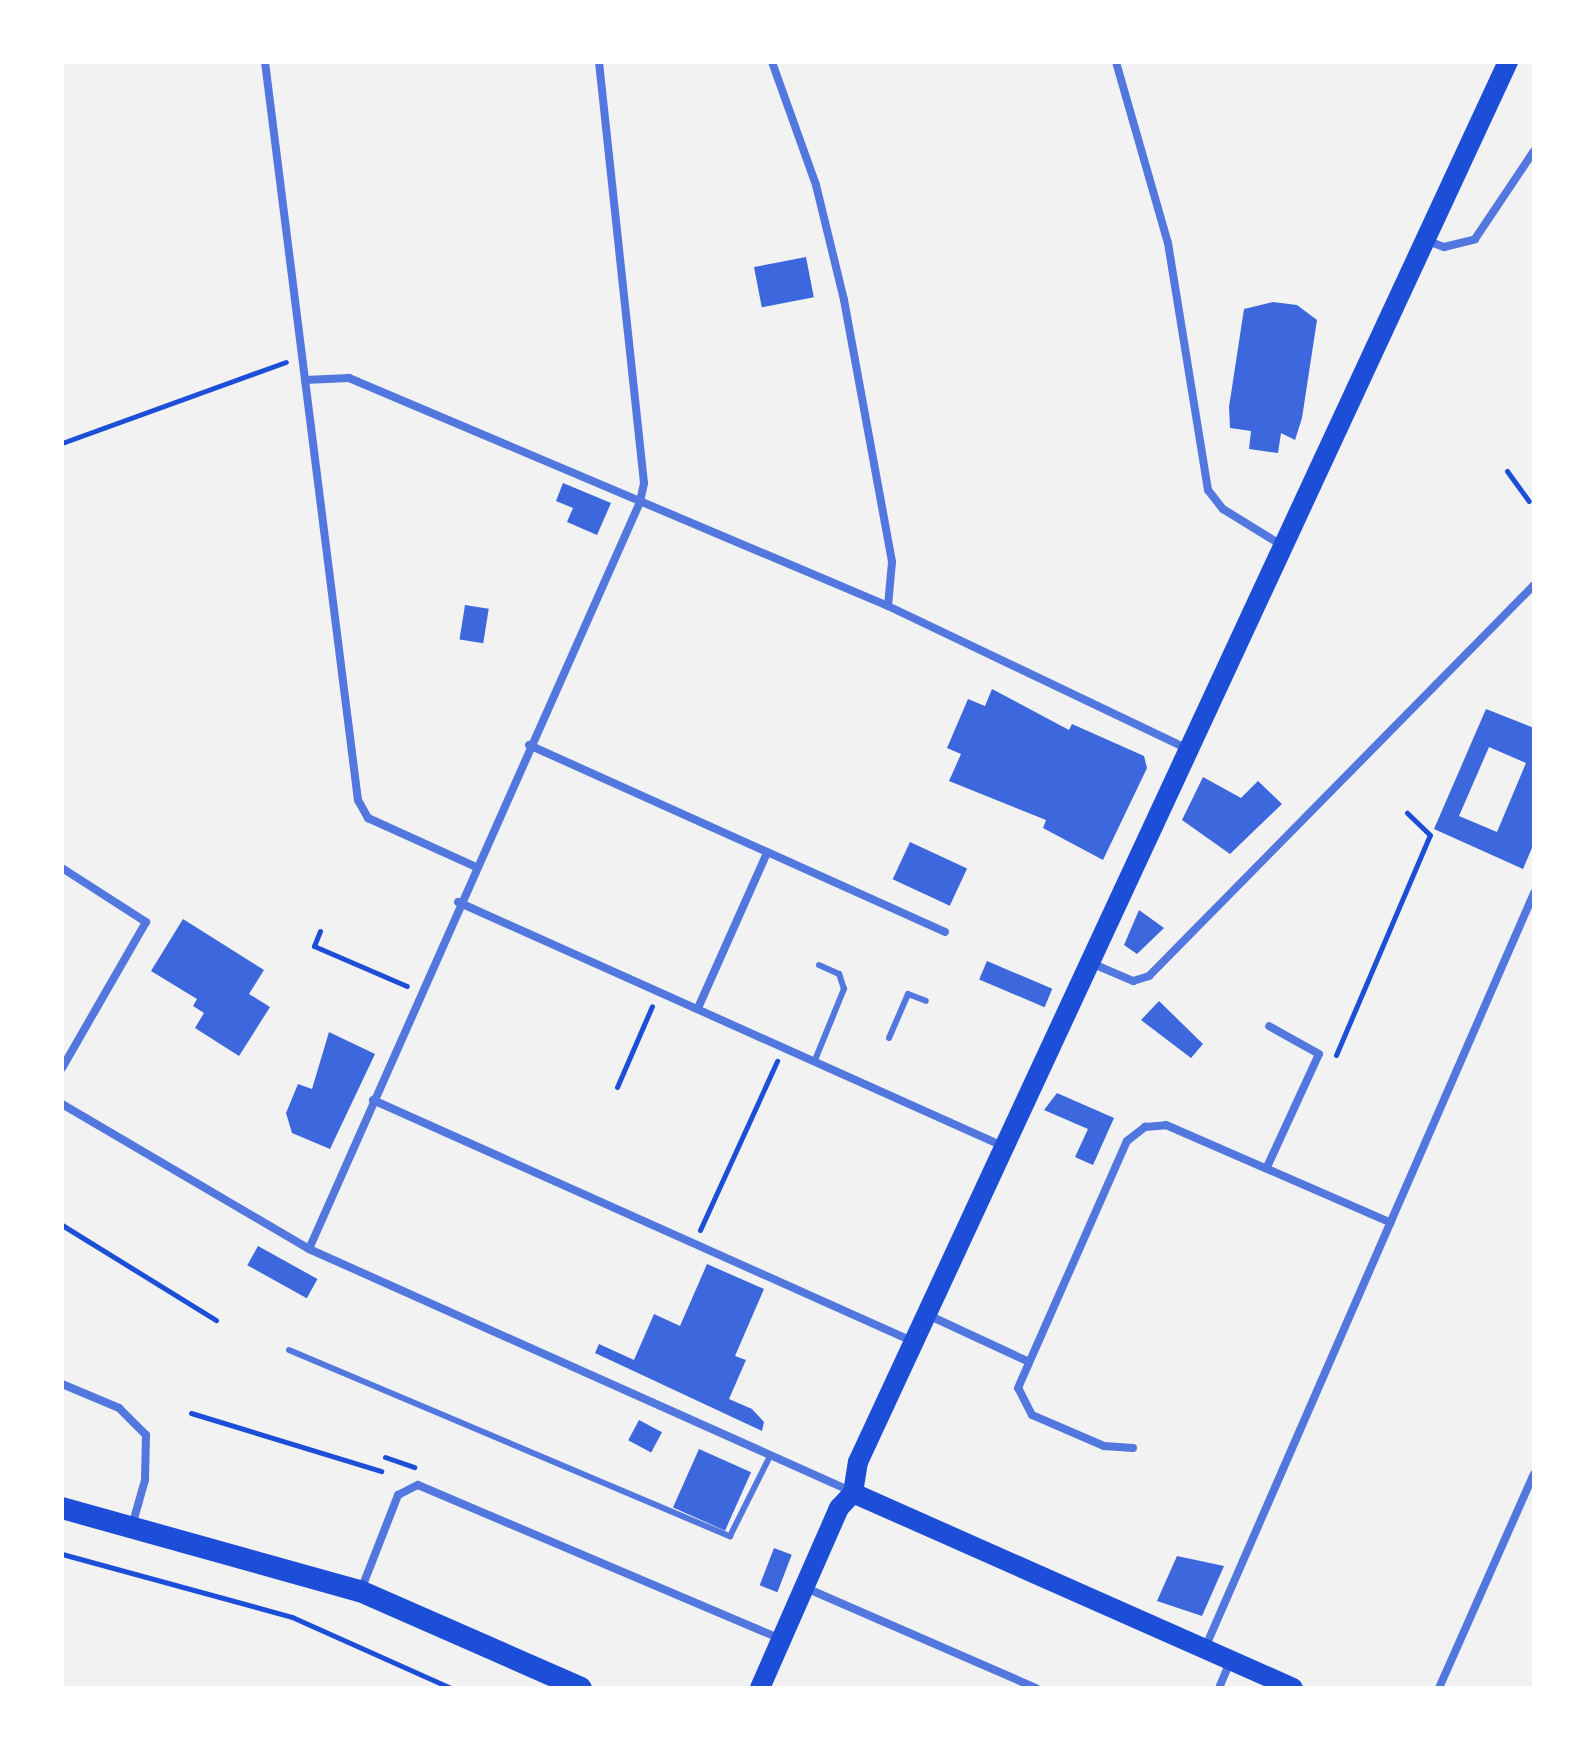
<!DOCTYPE html>
<html>
<head>
<meta charset="utf-8">
<style>
  body { margin:0 }
  #map { position:relative; width:1596px; height:1750px; overflow:hidden; background:#f2f2f2; font-family:"Sofia Sans Condensed",sans-serif }
  div>[style] { position:absolute }
  .building>* { inset:0; background:#3d67dc; transform-origin:0 0 }
  .path>* { height:5px; margin:-2.5px; padding:0 2.5px; transform-origin:2.5px; border-radius:2.5px; background:#1d4ed8 }
  .service>* { height:6px; margin:-3px; padding:0 3px; transform-origin:3px; border-radius:3px; background:#5277de }
  .minor>* { height:8px; margin:-4px; padding:0 4px; transform-origin:4px; border-radius:4px; background:#5277de }
  .primary>* { height:20px; margin:-10px; padding:0 10px; transform-origin:10px; border-radius:10px; background:#1d4ed8 }
  .trunk>* { height:22px; margin:-11px; padding:0 11px; transform-origin:11px; border-radius:11px; background:#1d4ed8 }
  span { translate:-50% -50%; white-space:nowrap; text-align:center; line-height:1.15; -webkit-text-stroke:8px #fff; paint-order:stroke }
  .frame { position:absolute; inset:0; border:64px solid #fff; pointer-events:none }
</style>
</head>
<body>
<div id="map">
  <div class="building">
    <div style="left:806px;top:257px;width:41px;height:53px;rotate:79deg"></div>
    <div style="clip-path:polygon(1273px 302px,1297px 305px,1317px 320px,1302px 418px,1295px 440px,1281px 433px,1278px 453px,1249px 449px,1251px 431px,1230px 428px,1229px 407px,1244px 309px)"></div>
    <div style="clip-path:polygon(563px 483px,611px 503px,597px 535px,567px 522px,573px 508px,556px 501px)"></div>
    <div style="left:465px;top:605px;width:24px;height:35px;rotate:9deg"></div>
    <div style="clip-path:polygon(992px 689px,1069px 730px,1072px 724px,1144px 756px,1147px 768px,1103px 860px,1043px 828px,1046px 820px,949px 781px,961px 754px,947px 748px,968px 699px,985px 706px)"></div>
    <div style="clip-path:polygon(evenodd,1486px 709px,1534px 728px,1534px 843px,1523px 869px,1434px 829px,1486px 709px,1489px 747px,1526px 763px,1497px 832px,1459px 816px,1489px 747px)"></div>
    <div style="clip-path:polygon(1203px 777px,1241px 798px,1258px 781px,1282px 804px,1230px 854px,1182px 820px)"></div>
    <div style="left:910px;top:842px;width:63px;height:41px;rotate:25deg"></div>
    <div style="clip-path:polygon(1139px 910px,1164px 928px,1137px 954px,1124px 945px)"></div>
    <div style="clip-path:polygon(183px 919px,264px 970px,249px 994px,270px 1007px,239px 1056px,195px 1028px,204px 1013px,193px 1006px,197px 999px,151px 971px)"></div>
    <div style="left:987px;top:961px;width:71px;height:20px;rotate:23deg"></div>
    <div style="clip-path:polygon(1159px 1001px,1203px 1044px,1191px 1058px,1141px 1020px)"></div>
    <div style="clip-path:polygon(329px 1032px,375px 1054px,330px 1149px,292px 1133px,286px 1113px,298px 1084px,312px 1089px)"></div>
    <div style="clip-path:polygon(1057px 1093px,1114px 1118px,1093px 1165px,1075px 1157px,1088px 1129px,1044px 1110px)"></div>
    <div style="left:258px;top:1246px;width:68px;height:22px;rotate:29deg"></div>
    <div style="clip-path:polygon(707px 1264px,764px 1289px,735px 1356px,746px 1360px,729px 1399px,752px 1409px,764px 1422px,762px 1431px,595px 1353px,599px 1344px,634px 1360px,654px 1314px,680px 1326px)"></div>
    <div style="left:639px;top:1420px;width:26px;height:23px;rotate:28deg"></div>
    <div style="left:699px;top:1449px;width:57px;height:64px;rotate:24deg"></div>
    <div style="left:774px;top:1548px;width:19px;height:40px;rotate:21deg"></div>
    <div style="clip-path:polygon(1177px 1556px,1224px 1566px,1202px 1616px,1157px 1601px)"></div>
  </div>
  <div class="path">
    <div style="left:62px;top:443px;width:238px;rotate:-19.9deg"></div>
    <div style="left:1507px;top:471px;width:37px;rotate:54deg"></div>
    <div style="left:320px;top:931px;width:16px;rotate:112deg"></div>
    <div style="left:314px;top:946px;width:101px;rotate:23.3deg"></div>
    <div style="left:1336px;top:1055px;width:239px;rotate:-66.9deg"></div>
    <div style="left:1430px;top:835px;width:32px;rotate:-136deg"></div>
    <div style="left:617px;top:1087px;width:88px;rotate:-66.6deg"></div>
    <div style="left:62px;top:1225px;width:181px;rotate:31.7deg"></div>
    <div style="left:700px;top:1230px;width:186px;rotate:-65.5deg"></div>
    <div style="left:191px;top:1413px;width:199px;rotate:17deg"></div>
    <div style="left:385px;top:1457px;width:31px;rotate:19deg"></div>
    <div style="left:62px;top:1554px;width:238px;rotate:15.3deg"></div>
    <div style="left:292px;top:1617px;width:174px;rotate:24.1deg"></div>
  </div>
  <div class="service">
    <div style="left:889px;top:1038px;width:48px;rotate:-66.6deg"></div>
    <div style="left:908px;top:994px;width:19px;rotate:21deg"></div>
    <div style="left:815px;top:1060px;width:77px;rotate:-67.8deg"></div>
    <div style="left:844px;top:989px;width:16px;rotate:-108deg"></div>
    <div style="left:839px;top:974px;width:22px;rotate:-156deg"></div>
    <div style="left:289px;top:1350px;width:479px;rotate:22.9deg"></div>
    <div style="left:730px;top:1536px;width:89px;rotate:-63.4deg"></div>
  </div>
  <div class="minor">
    <div style="left:265px;top:62px;width:744px;rotate:82.82deg"></div>
    <div style="left:358px;top:800px;width:21px;rotate:61deg"></div>
    <div style="left:368px;top:818px;width:116px;rotate:24.4deg"></div>
    <div style="left:772px;top:62px;width:131px;rotate:70.3deg"></div>
    <div style="left:816px;top:185px;width:118px;rotate:76.3deg"></div>
    <div style="left:844px;top:300px;width:266px;rotate:79.6deg"></div>
    <div style="left:892px;top:562px;width:44px;rotate:95.2deg"></div>
    <div style="left:1116px;top:62px;width:188px;rotate:74deg"></div>
    <div style="left:1168px;top:243px;width:250px;rotate:80.8deg"></div>
    <div style="left:1208px;top:490px;width:24px;rotate:52deg"></div>
    <div style="left:1223px;top:509px;width:70px;rotate:31.7deg"></div>
    <div style="left:1428px;top:241px;width:17px;rotate:21deg"></div>
    <div style="left:1444px;top:247px;width:32px;rotate:-14deg"></div>
    <div style="left:1475px;top:239px;width:106px;rotate:-56.2deg"></div>
    <div style="left:305px;top:380px;width:44px;rotate:-2.6deg"></div>
    <div style="left:349px;top:378px;width:585px;rotate:22.93deg"></div>
    <div style="left:888px;top:606px;width:332px;rotate:25.5deg"></div>
    <div style="left:529px;top:745px;width:456px;rotate:24.2deg"></div>
    <div style="left:62px;top:868px;width:100px;rotate:32.7deg"></div>
    <div style="left:146px;top:922px;width:168px;rotate:119.9deg"></div>
    <div style="left:458px;top:902px;width:599px;rotate:24.13deg"></div>
    <div style="left:1091px;top:963px;width:46px;rotate:23.2deg"></div>
    <div style="left:1133px;top:981px;width:17px;rotate:-17deg"></div>
    <div style="left:1149px;top:976px;width:549px;rotate:-45.44deg"></div>
    <div style="left:698px;top:1008px;width:170px;rotate:-66deg"></div>
    <div style="left:373px;top:1100px;width:590px;rotate:24.09deg"></div>
    <div style="left:62px;top:1104px;width:286px;rotate:30.4deg"></div>
    <div style="left:309px;top:1249px;width:596px;rotate:24.07deg"></div>
    <div style="left:1267px;top:1167px;width:124px;rotate:-65.3deg"></div>
    <div style="left:1319px;top:1054px;width:57px;rotate:-150.8deg"></div>
    <div style="left:309px;top:1249px;width:817px;rotate:-66.1deg"></div>
    <div style="left:640px;top:502px;width:19px;rotate:-78deg"></div>
    <div style="left:644px;top:483px;width:423px;rotate:-96.1deg"></div>
    <div style="left:928px;top:1315px;width:109px;rotate:24.9deg"></div>
    <div style="left:62px;top:1384px;width:62px;rotate:22.8deg"></div>
    <div style="left:119px;top:1408px;width:38px;rotate:45deg"></div>
    <div style="left:146px;top:1435px;width:45px;rotate:91.3deg"></div>
    <div style="left:145px;top:1480px;width:48px;rotate:105.8deg"></div>
    <div style="left:1133px;top:1448px;width:29px;rotate:-176deg"></div>
    <div style="left:1104px;top:1446px;width:78px;rotate:-156.7deg"></div>
    <div style="left:1032px;top:1415px;width:30px;rotate:-117deg"></div>
    <div style="left:1018px;top:1388px;width:270px;rotate:-66.2deg"></div>
    <div style="left:1127px;top:1141px;width:23px;rotate:-38deg"></div>
    <div style="left:1145px;top:1127px;width:21px;rotate:-5deg"></div>
    <div style="left:1166px;top:1125px;width:245px;rotate:23.5deg"></div>
    <div style="left:806px;top:1588px;width:251px;rotate:23.5deg"></div>
    <div style="left:361px;top:1590px;width:102px;rotate:-68.7deg"></div>
    <div style="left:398px;top:1495px;width:22px;rotate:-27deg"></div>
    <div style="left:418px;top:1485px;width:392px;rotate:23deg"></div>
    <div style="left:1205px;top:1648px;width:824px;rotate:-66.45deg"></div>
    <div style="left:1219px;top:1688px;width:30px;rotate:-67deg"></div>
    <div style="left:1439px;top:1688px;width:234px;rotate:-66.1deg"></div>
  </div>
  <div class="primary">
    <div style="left:853px;top:1493px;width:481px;rotate:23.9deg"></div>
    <div style="left:760px;top:1688px;width:197px;rotate:-66.3deg"></div>
    <div style="left:839px;top:1508px;width:21px;rotate:-47deg"></div>
    <div style="left:853px;top:1493px;width:31px;rotate:-81deg"></div>
    <div style="left:858px;top:1462px;width:1544px;rotate:-65.1deg"></div>
  </div>
  <div class="trunk">
    <div style="left:62px;top:1508px;width:309px;rotate:15.6deg"></div>
    <div style="left:360px;top:1591px;width:241px;rotate:23.7deg"></div>
  </div>
  <div class="frame"></div>
</div>
</body>
</html>
